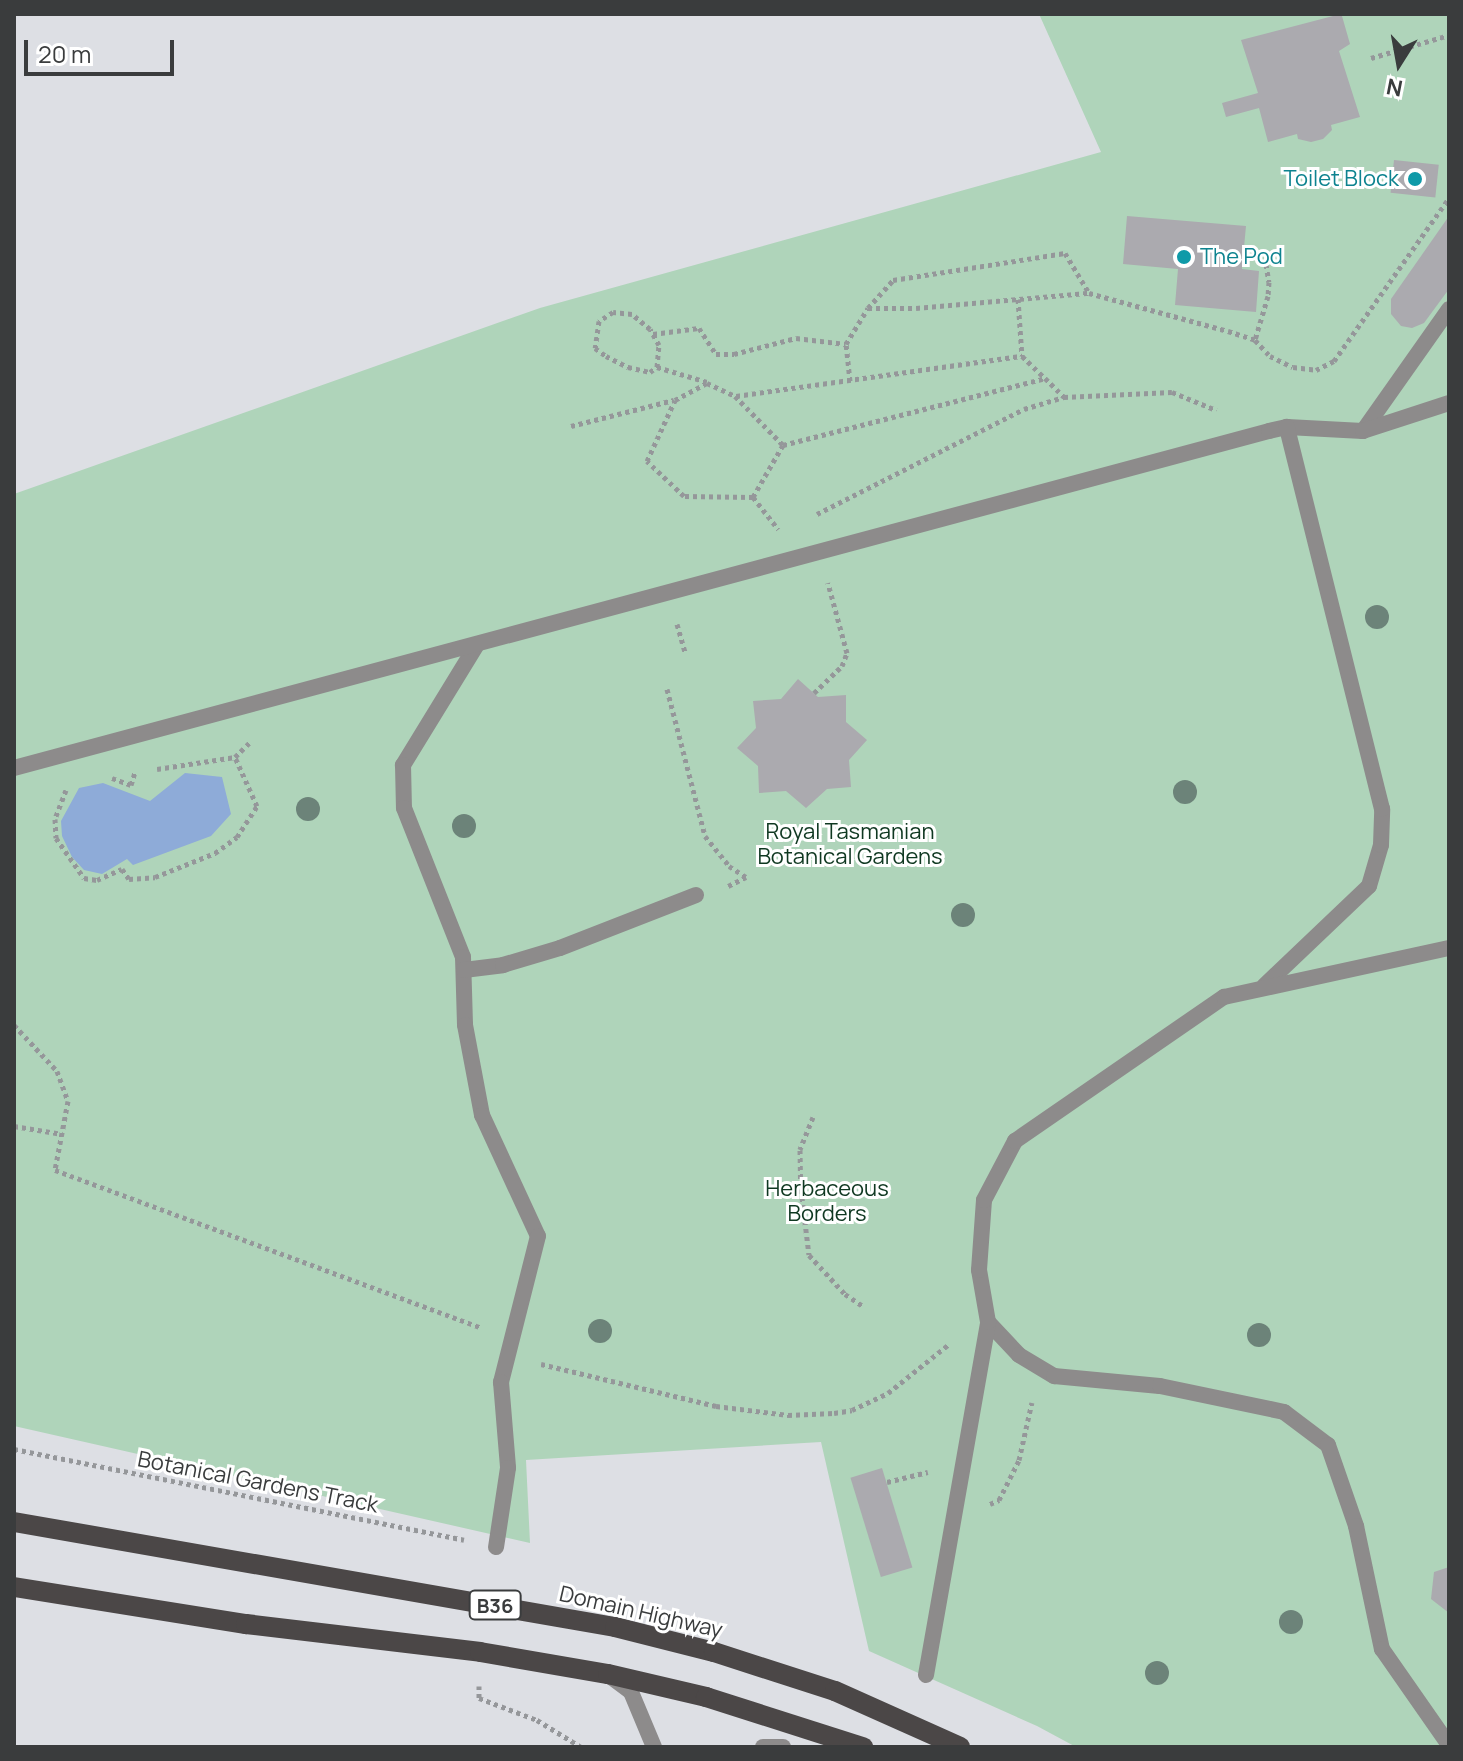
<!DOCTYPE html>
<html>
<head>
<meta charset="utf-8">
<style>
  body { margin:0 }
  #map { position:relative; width:1463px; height:1761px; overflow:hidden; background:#dddfe4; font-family:Manrope,sans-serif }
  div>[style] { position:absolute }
  .green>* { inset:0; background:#afd4ba }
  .water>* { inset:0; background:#8eabd8 }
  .building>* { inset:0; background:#abaaaf; transform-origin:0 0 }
  .path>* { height:5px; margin-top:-2.5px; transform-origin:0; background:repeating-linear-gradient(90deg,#95979a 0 4px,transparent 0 8px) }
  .lane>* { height:16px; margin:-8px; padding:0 8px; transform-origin:8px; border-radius:8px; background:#8d8b8b }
  .street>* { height:16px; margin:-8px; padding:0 8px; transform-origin:8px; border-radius:8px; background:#8d8b8b }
  .primary>* { height:20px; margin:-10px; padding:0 10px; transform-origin:10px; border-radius:10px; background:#4b4747 }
  .trees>* { width:24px; height:24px; margin:-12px; border-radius:50%; background:#6c8379 }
  .dots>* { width:22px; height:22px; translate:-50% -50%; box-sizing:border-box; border:4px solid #fff; border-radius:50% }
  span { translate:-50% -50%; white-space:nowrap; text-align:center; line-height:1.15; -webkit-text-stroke:6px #fff; paint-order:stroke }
  .shield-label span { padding:2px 6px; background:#fff; border:2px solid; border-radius:6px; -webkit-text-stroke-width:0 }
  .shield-label { font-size:20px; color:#3a3c3d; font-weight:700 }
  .culture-label { font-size:22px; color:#0d838f }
  .right { translate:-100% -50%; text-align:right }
  .left { translate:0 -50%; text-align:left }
  .park-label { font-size:22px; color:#0f3821 }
  .street-label { font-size:22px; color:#3a3c3d }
  .frame { position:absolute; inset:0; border:16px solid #3a3c3d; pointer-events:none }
  .north { position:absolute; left:1359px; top:24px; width:80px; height:80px; -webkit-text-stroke:6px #fff; paint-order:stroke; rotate:191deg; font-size:22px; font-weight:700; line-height:32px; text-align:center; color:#3a3c3d }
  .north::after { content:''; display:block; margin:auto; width:28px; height:36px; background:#3a3c3d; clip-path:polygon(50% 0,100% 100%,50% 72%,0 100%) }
  .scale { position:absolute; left:24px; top:40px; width:150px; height:36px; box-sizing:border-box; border:4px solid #3a3c3d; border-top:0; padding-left:10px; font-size:24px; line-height:28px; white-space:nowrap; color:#3a3c3d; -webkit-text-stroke:6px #fff; paint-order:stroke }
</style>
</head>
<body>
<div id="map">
  <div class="green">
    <div style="clip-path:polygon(1039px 14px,1449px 14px,1449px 1747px,1076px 1747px,1037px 1726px,869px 1651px,821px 1442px,526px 1460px,530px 1543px,14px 1426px,14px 494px,540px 308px,1101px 152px)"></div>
  </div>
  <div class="water">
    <div style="clip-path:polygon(185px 773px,222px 777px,231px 814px,211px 836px,133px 865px,127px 859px,102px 874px,84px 870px,72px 857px,62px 836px,61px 821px,79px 788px,103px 783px,150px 801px)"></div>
  </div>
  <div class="building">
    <div style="clip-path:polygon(1333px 16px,1342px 16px,1350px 44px,1339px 51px,1360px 117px,1331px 125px,1332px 130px,1323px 139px,1311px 142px,1298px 139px,1297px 134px,1268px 142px,1259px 108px,1226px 117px,1222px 103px,1258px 93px,1241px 40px)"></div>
    <div style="left:1394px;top:160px;width:45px;height:33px;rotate:6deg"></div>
    <div style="clip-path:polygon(1127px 216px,1246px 226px,1242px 269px,1259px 271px,1256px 312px,1175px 305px,1178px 269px,1123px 264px)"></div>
    <div style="clip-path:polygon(1449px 216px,1449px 289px,1424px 323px,1412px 328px,1401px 326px,1391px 314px,1391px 299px)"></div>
    <div style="clip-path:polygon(798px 679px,818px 697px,846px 695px,846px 722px,867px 740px,849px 760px,851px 787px,827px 789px,806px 808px,786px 791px,759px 793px,758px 766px,737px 748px,756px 728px,753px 701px,781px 699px)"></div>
    <div style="left:882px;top:1468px;width:104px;height:33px;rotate:73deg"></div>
    <div style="clip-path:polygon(1449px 1567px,1449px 1613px,1431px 1599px,1434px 1572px)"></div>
  </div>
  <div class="path">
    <div style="left:1371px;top:58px;width:81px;rotate:-16.4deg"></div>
    <div style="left:1244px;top:249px;width:27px;rotate:34deg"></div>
    <div style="left:1266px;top:264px;width:18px;rotate:81deg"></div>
    <div style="left:1269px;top:282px;width:14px;rotate:94deg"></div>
    <div style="left:1268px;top:296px;width:46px;rotate:106.5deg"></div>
    <div style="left:1018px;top:299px;width:57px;rotate:86deg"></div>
    <div style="left:868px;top:308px;width:48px"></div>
    <div style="left:916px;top:308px;width:174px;rotate:-5deg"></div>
    <div style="left:1089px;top:293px;width:144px;rotate:15.3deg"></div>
    <div style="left:1228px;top:331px;width:28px;rotate:18deg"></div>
    <div style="left:1255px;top:340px;width:22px;rotate:47deg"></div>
    <div style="left:1270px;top:356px;width:25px;rotate:26deg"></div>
    <div style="left:1293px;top:367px;width:23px;rotate:7deg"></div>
    <div style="left:1316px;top:370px;width:20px;rotate:-27deg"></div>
    <div style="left:1334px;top:361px;width:199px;rotate:-54.8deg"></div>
    <div style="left:653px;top:334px;width:46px;rotate:-7.4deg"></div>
    <div style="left:699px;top:328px;width:31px;rotate:57deg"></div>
    <div style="left:716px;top:354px;width:18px"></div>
    <div style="left:734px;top:354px;width:64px;rotate:-14.5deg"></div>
    <div style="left:796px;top:338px;width:50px;rotate:6.8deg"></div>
    <div style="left:657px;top:367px;width:22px;rotate:-85deg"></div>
    <div style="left:659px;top:345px;width:18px;rotate:-119deg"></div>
    <div style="left:650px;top:329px;width:23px;rotate:-140deg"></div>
    <div style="left:632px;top:314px;width:19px;rotate:-174deg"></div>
    <div style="left:613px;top:312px;width:17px;rotate:147deg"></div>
    <div style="left:599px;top:321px;width:27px;rotate:98deg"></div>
    <div style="left:595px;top:348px;width:14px;rotate:36deg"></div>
    <div style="left:606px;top:356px;width:25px;rotate:27deg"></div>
    <div style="left:628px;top:367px;width:23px;rotate:13deg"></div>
    <div style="left:650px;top:372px;width:9px;rotate:-36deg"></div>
    <div style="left:657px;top:367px;width:52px;rotate:16.7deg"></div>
    <div style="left:850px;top:381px;width:37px;rotate:-96deg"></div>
    <div style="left:846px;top:344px;width:42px;rotate:-58.6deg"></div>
    <div style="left:868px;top:308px;width:38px;rotate:-48deg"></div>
    <div style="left:893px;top:280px;width:174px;rotate:-8.9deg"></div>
    <div style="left:1065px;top:253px;width:47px;rotate:59deg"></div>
    <div style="left:736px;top:396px;width:289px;rotate:-8deg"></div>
    <div style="left:1022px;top:356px;width:32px;rotate:44deg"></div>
    <div style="left:571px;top:426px;width:106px;rotate:-14.2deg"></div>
    <div style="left:783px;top:445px;width:270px;rotate:-14.3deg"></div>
    <div style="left:1045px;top:378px;width:27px;rotate:45deg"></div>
    <div style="left:753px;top:497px;width:69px;rotate:-179.2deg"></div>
    <div style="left:684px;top:496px;width:51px;rotate:-136.6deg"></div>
    <div style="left:647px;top:461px;width:67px;rotate:-65.3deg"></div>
    <div style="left:675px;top:400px;width:36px;rotate:-28deg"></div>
    <div style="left:707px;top:383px;width:31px;rotate:25deg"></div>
    <div style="left:735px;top:396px;width:69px;rotate:45.6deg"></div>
    <div style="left:783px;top:445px;width:60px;rotate:120deg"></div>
    <div style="left:753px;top:497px;width:41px;rotate:52deg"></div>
    <div style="left:817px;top:514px;width:232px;rotate:-26.9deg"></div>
    <div style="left:1024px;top:409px;width:42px;rotate:-16.7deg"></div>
    <div style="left:1064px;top:397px;width:108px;rotate:-2.7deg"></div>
    <div style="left:1172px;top:392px;width:48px;rotate:22.2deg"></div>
    <div style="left:677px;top:624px;width:29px;rotate:74deg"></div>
    <div style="left:667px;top:689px;width:152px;rotate:75.5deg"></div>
    <div style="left:705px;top:836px;width:38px;rotate:51deg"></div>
    <div style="left:729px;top:866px;width:20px;rotate:33deg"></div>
    <div style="left:746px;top:877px;width:20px;rotate:153deg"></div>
    <div style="left:814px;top:693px;width:39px;rotate:-44deg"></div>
    <div style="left:842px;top:666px;width:14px;rotate:-69deg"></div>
    <div style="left:847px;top:653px;width:73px;rotate:-105.2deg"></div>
    <div style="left:157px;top:769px;width:79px;rotate:-8.7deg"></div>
    <div style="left:112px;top:778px;width:20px;rotate:20deg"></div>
    <div style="left:131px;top:785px;width:14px;rotate:-73deg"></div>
    <div style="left:66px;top:790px;width:31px;rotate:111deg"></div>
    <div style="left:55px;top:819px;width:19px;rotate:87deg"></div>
    <div style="left:56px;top:838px;width:49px;rotate:55deg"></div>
    <div style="left:84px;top:878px;width:13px;rotate:9deg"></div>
    <div style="left:97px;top:880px;width:27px;rotate:-24deg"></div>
    <div style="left:122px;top:869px;width:12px;rotate:55deg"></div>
    <div style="left:129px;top:879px;width:26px;rotate:-4deg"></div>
    <div style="left:155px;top:877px;width:65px;rotate:-21.8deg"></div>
    <div style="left:215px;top:853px;width:27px;rotate:-36deg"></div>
    <div style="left:237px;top:837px;width:37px;rotate:-57deg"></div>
    <div style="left:257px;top:806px;width:54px;rotate:-114.2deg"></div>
    <div style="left:235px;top:757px;width:21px;rotate:-45deg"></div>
    <div style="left:14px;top:1025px;width:63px;rotate:46.9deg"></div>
    <div style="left:57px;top:1071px;width:32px;rotate:70deg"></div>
    <div style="left:68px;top:1101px;width:70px;rotate:100.7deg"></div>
    <div style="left:55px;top:1170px;width:454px;rotate:20.3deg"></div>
    <div style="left:813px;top:1117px;width:35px;rotate:112deg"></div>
    <div style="left:800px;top:1150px;width:39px;rotate:89deg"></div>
    <div style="left:801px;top:1189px;width:66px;rotate:83.1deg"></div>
    <div style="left:809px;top:1255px;width:53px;rotate:47.3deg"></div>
    <div style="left:845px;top:1294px;width:23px;rotate:34deg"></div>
    <div style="left:14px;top:1126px;width:49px;rotate:9.5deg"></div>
    <div style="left:541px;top:1364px;width:180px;rotate:13.5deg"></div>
    <div style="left:716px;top:1406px;width:73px;rotate:7.1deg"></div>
    <div style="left:788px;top:1415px;width:46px;rotate:-2.5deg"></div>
    <div style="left:834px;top:1413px;width:18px;rotate:-9deg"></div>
    <div style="left:852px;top:1410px;width:40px;rotate:-25deg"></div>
    <div style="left:888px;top:1393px;width:77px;rotate:-38.7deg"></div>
    <div style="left:14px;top:1449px;width:459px;rotate:11.4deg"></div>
    <div style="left:887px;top:1482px;width:42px;rotate:-13.7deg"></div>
    <div style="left:990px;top:1504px;width:10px;rotate:-24deg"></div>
    <div style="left:999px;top:1500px;width:45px;rotate:-63.4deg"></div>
    <div style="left:1019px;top:1460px;width:59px;rotate:-77.4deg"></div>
    <div style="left:479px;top:1686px;width:12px;rotate:90deg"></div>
    <div style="left:479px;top:1698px;width:62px;rotate:20.8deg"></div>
    <div style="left:537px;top:1720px;width:52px;rotate:31.5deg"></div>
  </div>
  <div class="lane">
    <div style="left:610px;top:1676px;width:26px;rotate:37deg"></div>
    <div style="left:631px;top:1692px;width:60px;rotate:67.3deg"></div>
    <div style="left:763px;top:1747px;width:20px"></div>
  </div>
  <div class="street">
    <div style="left:1363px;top:431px;width:149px;rotate:-54.8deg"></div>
    <div style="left:476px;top:646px;width:140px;rotate:121.5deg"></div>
    <div style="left:403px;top:765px;width:43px;rotate:88.7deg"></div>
    <div style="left:404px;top:808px;width:160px;rotate:68.4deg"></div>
    <div style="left:463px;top:957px;width:68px;rotate:88.3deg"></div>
    <div style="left:465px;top:1025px;width:92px;rotate:79.3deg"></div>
    <div style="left:482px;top:1115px;width:133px;rotate:65.2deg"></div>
    <div style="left:538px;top:1236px;width:151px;rotate:104.2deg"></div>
    <div style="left:501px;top:1382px;width:86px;rotate:85.3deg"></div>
    <div style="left:508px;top:1468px;width:80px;rotate:98.6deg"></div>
    <div style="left:14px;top:768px;width:1299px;rotate:-15.03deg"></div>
    <div style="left:1269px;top:431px;width:18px;rotate:-13deg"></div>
    <div style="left:1287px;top:427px;width:76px;rotate:3deg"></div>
    <div style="left:1363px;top:431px;width:90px;rotate:-18deg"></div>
    <div style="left:464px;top:970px;width:39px;rotate:-7deg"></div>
    <div style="left:503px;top:965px;width:59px;rotate:-16.6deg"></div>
    <div style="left:560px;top:948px;width:146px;rotate:-21.3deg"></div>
    <div style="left:1264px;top:986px;width:145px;rotate:-43.6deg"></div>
    <div style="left:1369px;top:886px;width:43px;rotate:-73.7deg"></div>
    <div style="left:1381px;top:845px;width:36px;rotate:-88deg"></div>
    <div style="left:1382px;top:809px;width:394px;rotate:-104deg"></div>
    <div style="left:988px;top:1322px;width:45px;rotate:46.8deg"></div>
    <div style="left:1019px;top:1355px;width:41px;rotate:31deg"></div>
    <div style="left:1054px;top:1376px;width:106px;rotate:5.4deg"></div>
    <div style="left:1160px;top:1386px;width:127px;rotate:11.8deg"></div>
    <div style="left:1284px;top:1412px;width:55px;rotate:36.9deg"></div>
    <div style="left:1328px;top:1445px;width:86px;rotate:70.9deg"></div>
    <div style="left:1356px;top:1526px;width:126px;rotate:78.1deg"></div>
    <div style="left:1382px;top:1649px;width:117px;rotate:55.1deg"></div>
    <div style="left:926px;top:1675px;width:358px;rotate:-80deg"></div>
    <div style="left:988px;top:1322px;width:53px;rotate:-99.8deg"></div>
    <div style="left:979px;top:1270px;width:70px;rotate:-85.9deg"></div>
    <div style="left:984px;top:1200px;width:67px;rotate:-62.3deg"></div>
    <div style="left:1015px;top:1141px;width:254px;rotate:-34.6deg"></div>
    <div style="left:1224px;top:997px;width:230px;rotate:-12.3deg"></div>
  </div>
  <div class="primary">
    <div style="left:14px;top:1522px;width:610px;rotate:9.91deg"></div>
    <div style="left:615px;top:1627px;width:102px;rotate:14.2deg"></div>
    <div style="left:714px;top:1652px;width:127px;rotate:17.9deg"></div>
    <div style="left:835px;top:1691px;width:137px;rotate:24.1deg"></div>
    <div style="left:14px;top:1587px;width:235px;rotate:9.1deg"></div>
    <div style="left:246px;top:1624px;width:236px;rotate:6.8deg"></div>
    <div style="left:480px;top:1652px;width:130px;rotate:9.8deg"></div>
    <div style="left:608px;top:1674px;width:101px;rotate:13.2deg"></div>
    <div style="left:706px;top:1697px;width:165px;rotate:17.7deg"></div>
  </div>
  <div class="trees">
    <div style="left:1377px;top:617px"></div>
    <div style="left:1185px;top:792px"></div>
    <div style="left:308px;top:809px"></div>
    <div style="left:464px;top:826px"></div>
    <div style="left:963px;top:915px"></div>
    <div style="left:600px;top:1331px"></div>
    <div style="left:1259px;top:1335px"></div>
    <div style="left:1291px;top:1622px"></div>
    <div style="left:1157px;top:1673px"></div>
  </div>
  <div class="dots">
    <div style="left:1415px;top:179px;background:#0f9aa8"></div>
    <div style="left:1184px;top:257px;background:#0f9aa8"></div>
  </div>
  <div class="shield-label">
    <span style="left:495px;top:1605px">B36</span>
  </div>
  <div class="culture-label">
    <span class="right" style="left:1399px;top:179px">Toilet Block</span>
    <span class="left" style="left:1200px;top:257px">The Pod</span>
  </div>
  <div class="park-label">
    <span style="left:850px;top:844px">Royal Tasmanian<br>Botanical Gardens</span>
    <span style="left:827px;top:1201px">Herbaceous<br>Borders</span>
  </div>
  <div class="street-label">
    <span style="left:258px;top:1482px;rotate:11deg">Botanical Gardens Track</span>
    <span style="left:641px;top:1612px;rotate:13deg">Domain Highway</span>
  </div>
  <div class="frame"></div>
  <div class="north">N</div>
  <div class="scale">20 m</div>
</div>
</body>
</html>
